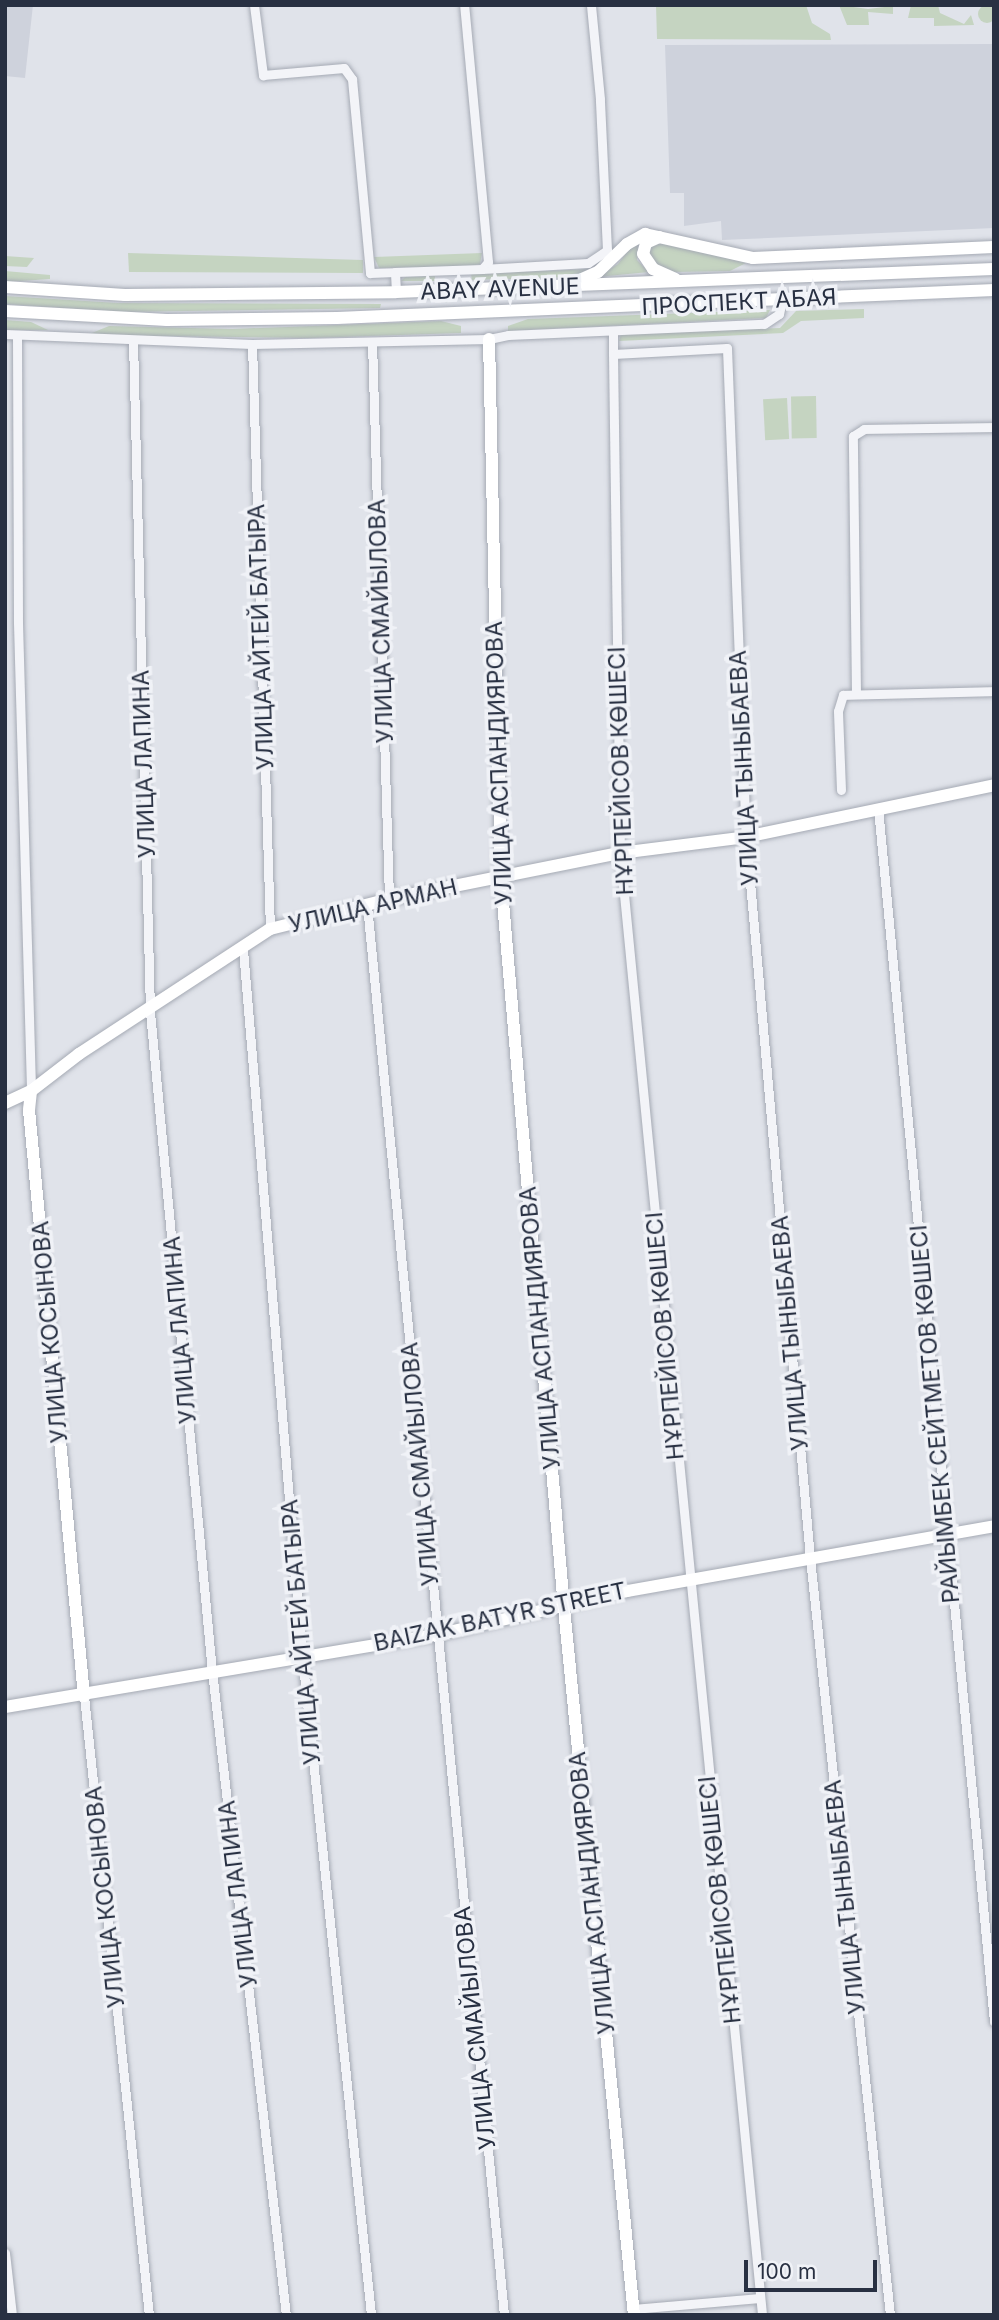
<!DOCTYPE html>
<html>
<head>
<meta charset="utf-8">
<style>
  body { margin:0 }
  #map { position:relative; width:999px; height:2320px; overflow:hidden; background:#e0e3ea; font-family:Inter,sans-serif }
  div>[style] { position:absolute }
  .built>* { inset:0; background:#ced2dc }
  .green>* { inset:0; background:#c5d4c1; transform-origin:0 0 }
  .round { border-radius:50% }
  .roads { filter:drop-shadow(0 0 2px #a5aab4) drop-shadow(0 0 2px #a5aab4) }
  .street>* { height:9px; margin:-4.5px; padding:0 4.5px; transform-origin:4.5px; border-radius:4.5px; background:#f3f4f8 }
  .secondary>* { height:12px; margin:-6px; padding:0 6px; transform-origin:6px; border-radius:6px; background:#fff }
  span { translate:-50% -50%; white-space:nowrap; text-align:center; line-height:1.15; -webkit-text-stroke:7px #f0f2f7; paint-order:stroke }
  .street-label { font-size:23px; color:#283042 }
  .frame { position:absolute; inset:0; border:7px solid #283042; pointer-events:none }
  .scale { position:absolute; left:744px; top:2260px; width:133px; height:32px; box-sizing:border-box; border:4px solid #283042; border-top:0; padding-left:9px; font-size:21px; line-height:24px; white-space:nowrap; color:#283042; -webkit-text-stroke:5px #f0f2f7; paint-order:stroke }
</style>
</head>
<body>
<div id="map">
  <div class="built">
    <div style="clip-path:polygon(5px 5px,33px 5px,25px 78px,5px 76px)"></div>
    <div style="clip-path:polygon(994px 44px,994px 228px,722px 240px,721px 221px,684px 226px,684px 193px,670px 193px,665px 45px)"></div>
  </div>
  <div class="green">
    <div style="clip-path:polygon(656px 5px,806px 5px,812px 23px,830px 34px,831px 40px,657px 39px)"></div>
    <div style="clip-path:polygon(839px 5px,868px 9px,893px 6px,893px 14px,868px 12px,869px 25px,847px 25px)"></div>
    <div style="clip-path:polygon(911px 5px,938px 5px,940px 13px,964px 24px,971px 15px,974px 25px,934px 26px,934px 18px,908px 18px)"></div>
    <div class="round" style="left:978px;top:5px;width:18px;height:18px"></div>
    <div style="clip-path:polygon(644px 240px,638px 246px,637px 260px,649px 272px,597px 277px,618px 264px,634px 243px)"></div>
    <div style="clip-path:polygon(650px 243px,676px 244px,746px 263px,730px 271px,674px 272px,656px 266px,648px 255px)"></div>
    <div style="clip-path:polygon(128px 253px,363px 260px,363px 273px,129px 272px)"></div>
    <div style="clip-path:polygon(482px 253px,480px 264px,471px 266px,379px 268px,374px 257px)"></div>
    <div style="clip-path:polygon(5px 256px,34px 258px,27px 267px,5px 266px)"></div>
    <div style="clip-path:polygon(592px 269px,573px 277px,472px 280px,471px 274px)"></div>
    <div style="clip-path:polygon(5px 271px,50px 275px,50px 279px,5px 282px)"></div>
    <div style="clip-path:polygon(435px 276px,435px 281px,401px 281px,405px 277px)"></div>
    <div style="clip-path:polygon(5px 296px,118px 303px,381px 304px,380px 308px,118px 312px,5px 304px)"></div>
    <div style="clip-path:polygon(864px 309px,864px 318px,801px 321px,783px 333px,619px 341px,621px 334px,780px 328px,796px 311px)"></div>
    <div style="clip-path:polygon(770px 310px,766px 318px,508px 331px,508px 326px,528px 319px)"></div>
    <div style="clip-path:polygon(5px 320px,31px 322px,48px 330px,5px 330px)"></div>
    <div style="clip-path:polygon(441px 321px,461px 326px,461px 333px,310px 338px,87px 335px,109px 326px,232px 329px)"></div>
    <div style="left:816px;top:396px;width:42px;height:25px;rotate:89deg"></div>
    <div style="left:787px;top:398px;width:41px;height:24px;rotate:87deg"></div>
  </div>
  <div class="roads">
    <div class="street">
      <div style="left:254px;top:5px;width:71px;rotate:82.7deg"></div>
      <div style="left:263px;top:75px;width:81px;rotate:-4.9deg"></div>
      <div style="left:344px;top:68px;width:14px;rotate:54deg"></div>
      <div style="left:352px;top:79px;width:195px;rotate:84.7deg"></div>
      <div style="left:370px;top:273px;width:25px;rotate:-2deg"></div>
      <div style="left:482px;top:269px;width:106px;rotate:-3.2deg"></div>
      <div style="left:588px;top:263px;width:23px;rotate:-34deg"></div>
      <div style="left:607px;top:250px;width:151px;rotate:-92.7deg"></div>
      <div style="left:600px;top:99px;width:94px;rotate:-95.5deg"></div>
      <div style="left:396px;top:292px;width:20px;rotate:-93deg"></div>
      <div style="left:395px;top:272px;width:87px;rotate:-2deg"></div>
      <div style="left:482px;top:269px;width:9px;rotate:-49deg"></div>
      <div style="left:488px;top:262px;width:258px;rotate:-95.3deg"></div>
      <div style="left:613px;top:331px;width:23px;rotate:90deg"></div>
      <div style="left:613px;top:354px;width:114px;rotate:-3deg"></div>
      <div style="left:727px;top:348px;width:489px;rotate:87.8deg"></div>
      <div style="left:746px;top:837px;width:724px;rotate:84.93deg"></div>
      <div style="left:810px;top:1558px;width:761px;rotate:83.97deg"></div>
      <div style="left:5px;top:334px;width:247px;rotate:2.3deg"></div>
      <div style="left:252px;top:344px;width:237px;rotate:-1.2deg"></div>
      <div style="left:489px;top:339px;width:19px;rotate:-12deg"></div>
      <div style="left:508px;top:335px;width:256px;rotate:-2.5deg"></div>
      <div style="left:764px;top:324px;width:18px;rotate:-34deg"></div>
      <div style="left:779px;top:314px;width:14px;rotate:-78deg"></div>
      <div style="left:17px;top:335px;width:288px;rotate:89.8deg"></div>
      <div style="left:18px;top:623px;width:468px;rotate:88.4deg"></div>
      <div style="left:133px;top:340px;width:672px;rotate:88.55deg"></div>
      <div style="left:150px;top:1012px;width:662px;rotate:84.63deg"></div>
      <div style="left:212px;top:1671px;width:648px;rotate:83.45deg"></div>
      <div style="left:372px;top:342px;width:557px;rotate:88.25deg"></div>
      <div style="left:252px;top:344px;width:585px;rotate:88.24deg"></div>
      <div style="left:613px;top:354px;width:499px;rotate:89.2deg"></div>
      <div style="left:620px;top:853px;width:1469px;rotate:84.45deg"></div>
      <div style="left:856px;top:694px;width:258px;rotate:-90.7deg"></div>
      <div style="left:853px;top:436px;width:13px;rotate:-32deg"></div>
      <div style="left:864px;top:429px;width:130px;rotate:-0.9deg"></div>
      <div style="left:841px;top:790px;width:79px;rotate:-92.2deg"></div>
      <div style="left:838px;top:711px;width:17px;rotate:-73deg"></div>
      <div style="left:843px;top:695px;width:151px;rotate:-1.5deg"></div>
      <div style="left:878px;top:808px;width:1219px;rotate:84.54deg"></div>
      <div style="left:367px;top:905px;width:1417px;rotate:84.45deg"></div>
      <div style="left:243px;top:949px;width:708px;rotate:85.22deg"></div>
      <div style="left:302px;top:1655px;width:664px;rotate:84.03deg"></div>
      <div style="left:84px;top:1696px;width:622px;rotate:84.01deg"></div>
      <div style="left:5px;top:2253px;width:62px;rotate:83.6deg"></div>
      <div style="left:633px;top:2309px;width:127px;rotate:-5deg"></div>
    </div>
    <div class="secondary">
      <div style="left:659px;top:237px;width:14px;rotate:155deg"></div>
      <div style="left:646px;top:243px;width:11px;rotate:105deg"></div>
      <div style="left:643px;top:254px;width:18px;rotate:56deg"></div>
      <div style="left:653px;top:269px;width:24px;rotate:24deg"></div>
      <div style="left:573px;top:283px;width:27px;rotate:-24deg"></div>
      <div style="left:598px;top:272px;width:40px;rotate:-44deg"></div>
      <div style="left:627px;top:244px;width:21px;rotate:-29deg"></div>
      <div style="left:645px;top:234px;width:111px;rotate:12.5deg"></div>
      <div style="left:753px;top:258px;width:241px;rotate:-2.6deg"></div>
      <div style="left:5px;top:287px;width:120px;rotate:3.8deg"></div>
      <div style="left:125px;top:295px;width:271px;rotate:-0.6deg"></div>
      <div style="left:396px;top:292px;width:598px;rotate:-2.2deg"></div>
      <div style="left:5px;top:311px;width:162px;rotate:3.2deg"></div>
      <div style="left:167px;top:320px;width:170px;rotate:-0.7deg"></div>
      <div style="left:337px;top:318px;width:658px;rotate:-2.44deg"></div>
      <div style="left:489px;top:339px;width:540px;rotate:88.73deg"></div>
      <div style="left:501px;top:879px;width:732px;rotate:85.06deg"></div>
      <div style="left:564px;top:1608px;width:710px;rotate:84.35deg"></div>
      <div style="left:31px;top:1091px;width:19px;rotate:96deg"></div>
      <div style="left:29px;top:1110px;width:589px;rotate:84.64deg"></div>
      <div style="left:5px;top:1103px;width:29px;rotate:-25deg"></div>
      <div style="left:31px;top:1091px;width:61px;rotate:-37.6deg"></div>
      <div style="left:79px;top:1054px;width:228px;rotate:-33.2deg"></div>
      <div style="left:270px;top:929px;width:123px;rotate:-14.1deg"></div>
      <div style="left:389px;top:899px;width:236px;rotate:-11.3deg"></div>
      <div style="left:620px;top:853px;width:127px;rotate:-7.2deg"></div>
      <div style="left:746px;top:837px;width:253px;rotate:-11.8deg"></div>
      <div style="left:5px;top:1707px;width:437px;rotate:-9.5deg"></div>
      <div style="left:436px;top:1635px;width:196px;rotate:-13deg"></div>
      <div style="left:627px;top:1591px;width:373px;rotate:-10deg"></div>
    </div>
  </div>
  <div class="street-label">
    <span style="left:500px;top:289px;rotate:-2deg">ABAY AVENUE</span>
    <span style="left:739px;top:302px;rotate:-3deg">ПРОСПЕКТ АБАЯ</span>
    <span style="left:381px;top:621px;rotate:-92deg">УЛИЦА СМАЙЫЛОВА</span>
    <span style="left:261px;top:637px;rotate:-92deg">УЛИЦА АЙТЕЙ БАТЫРА</span>
    <span style="left:499px;top:763px;rotate:-92deg">УЛИЦА АСПАНДИЯРОВА</span>
    <span style="left:144px;top:764px;rotate:-92deg">УЛИЦА ЛАПИНА</span>
    <span style="left:744px;top:768px;rotate:-93deg">УЛИЦА ТЫНЫБАЕВА</span>
    <span style="left:621px;top:771px;rotate:-92deg">НҰРПЕЙІСОВ КӨШЕСІ</span>
    <span style="left:373px;top:906px;rotate:-13deg">УЛИЦА АРМАН</span>
    <span style="left:540px;top:1328px;rotate:-95deg">УЛИЦА АСПАНДИЯРОВА</span>
    <span style="left:180px;top:1330px;rotate:-95deg">УЛИЦА ЛАПИНА</span>
    <span style="left:50px;top:1332px;rotate:-95deg">УЛИЦА КОСЫНОВА</span>
    <span style="left:790px;top:1333px;rotate:-95deg">УЛИЦА ТЫНЫБАЕВА</span>
    <span style="left:665px;top:1336px;rotate:-95deg">НҰРПЕЙІСОВ КӨШЕСІ</span>
    <span style="left:935px;top:1414px;rotate:-95deg">РАЙЫМБЕК СЕЙТМЕТОВ КӨШЕСІ</span>
    <span style="left:420px;top:1464px;rotate:-95deg">УЛИЦА СМАЙЫЛОВА</span>
    <span style="left:500px;top:1617px;rotate:-12deg">BAIZAK BATYR STREET</span>
    <span style="left:301px;top:1632px;rotate:-95deg">УЛИЦА АЙТЕЙ БАТЫРА</span>
    <span style="left:592px;top:1893px;rotate:-96deg">УЛИЦА АСПАНДИЯРОВА</span>
    <span style="left:238px;top:1894px;rotate:-97deg">УЛИЦА ЛАПИНА</span>
    <span style="left:105px;top:1897px;rotate:-96deg">УЛИЦА КОСЫНОВА</span>
    <span style="left:845px;top:1897px;rotate:-96deg">УЛИЦА ТЫНЫБАЕВА</span>
    <span style="left:720px;top:1900px;rotate:-96deg">НҰРПЕЙІСОВ КӨШЕСІ</span>
    <span style="left:475px;top:2028px;rotate:-96deg">УЛИЦА СМАЙЫЛОВА</span>
  </div>
  <div class="frame"></div>
  <div class="scale">100 m</div>
</div>
</body>
</html>
